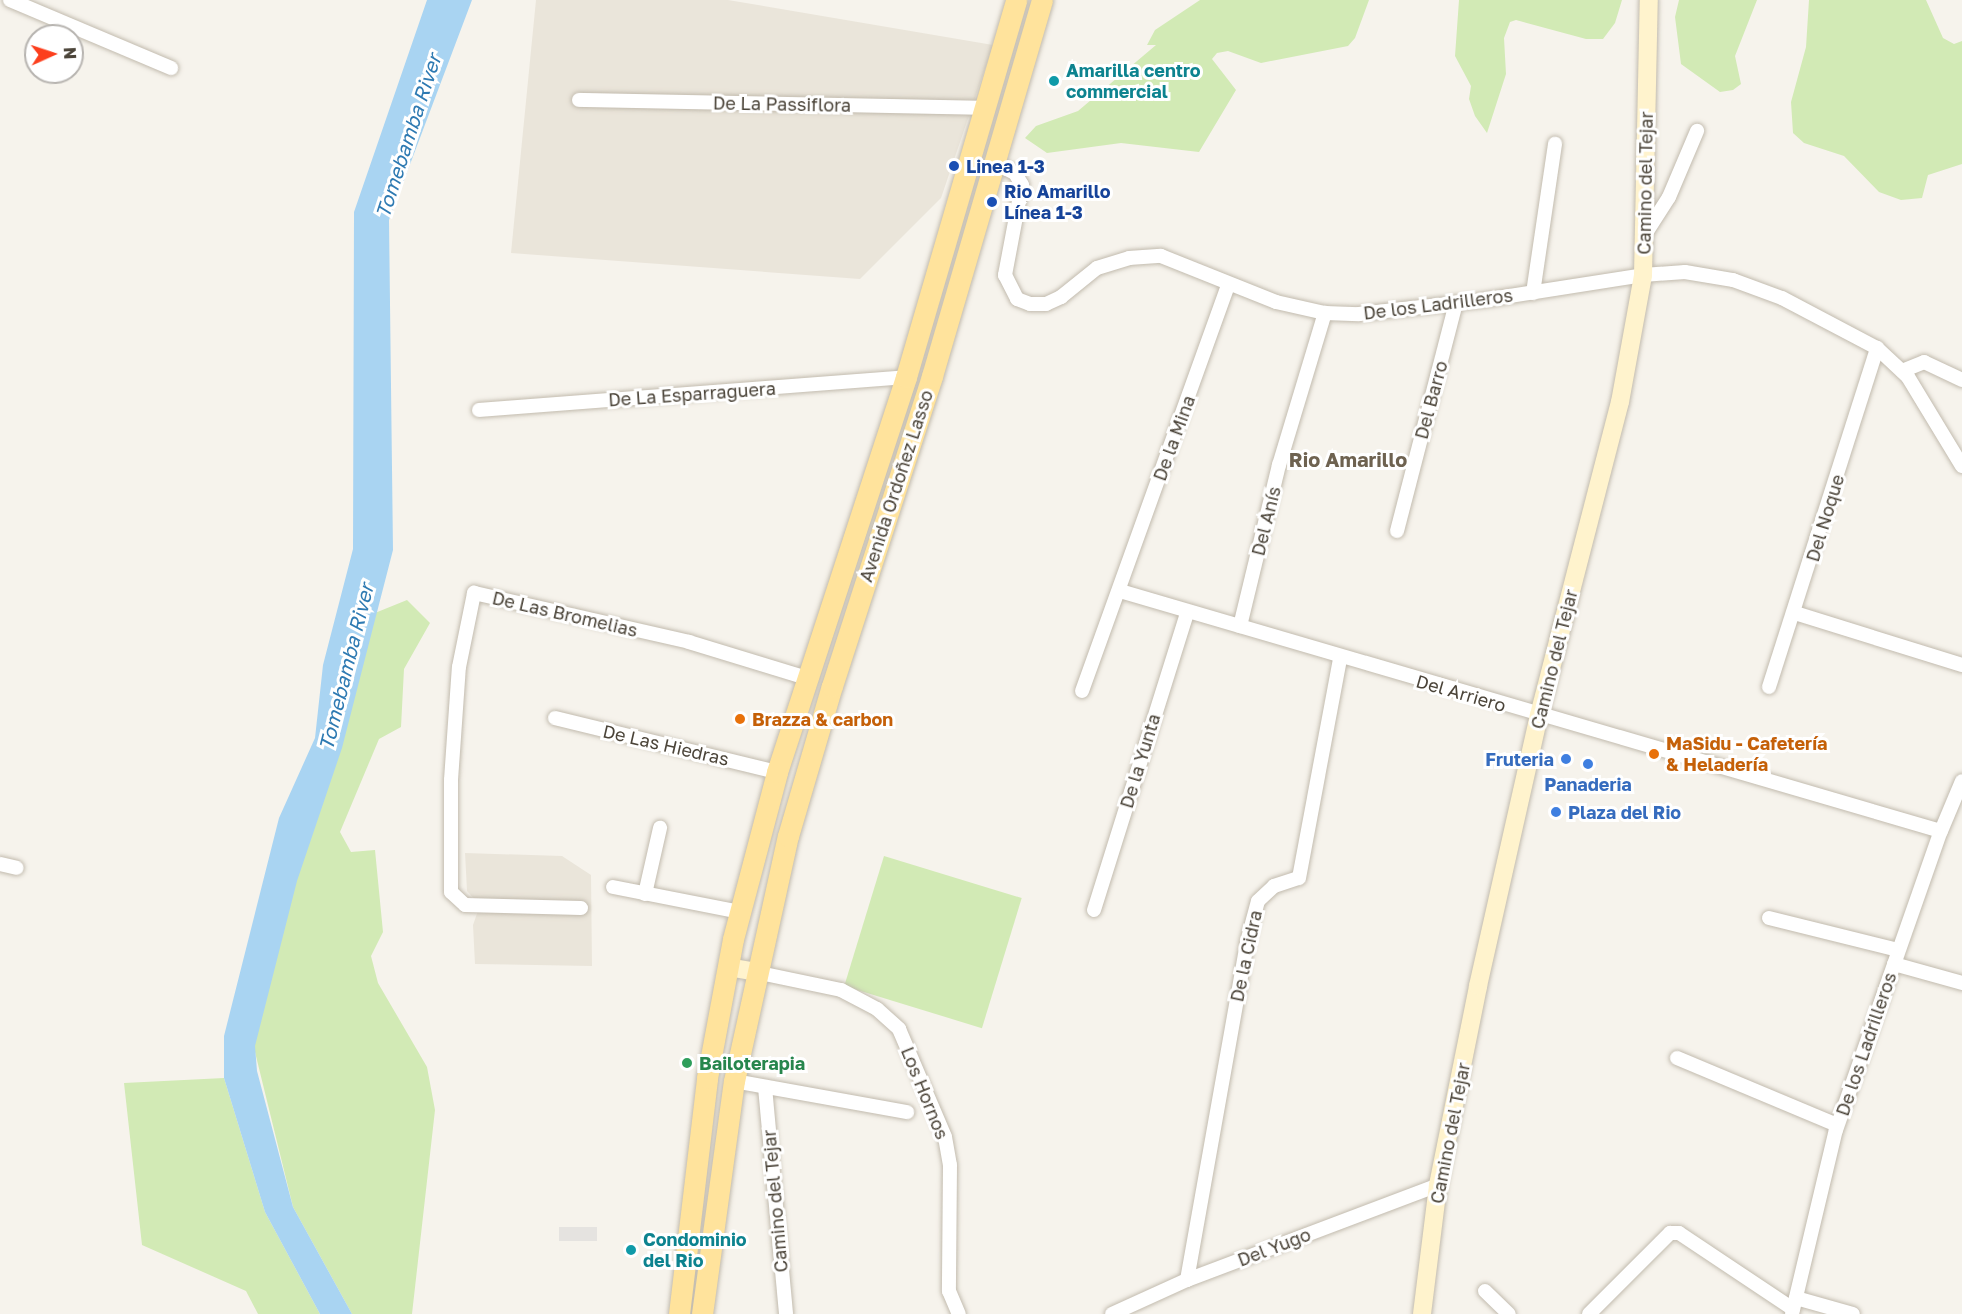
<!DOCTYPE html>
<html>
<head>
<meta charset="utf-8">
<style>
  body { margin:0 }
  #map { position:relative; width:1962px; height:1314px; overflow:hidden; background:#f6f3ec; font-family:"Golos Text",sans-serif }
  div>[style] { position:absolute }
  .residential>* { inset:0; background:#eae5da }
  .green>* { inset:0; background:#d2eab5; transform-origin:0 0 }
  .parking>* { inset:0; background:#e5e3e0; transform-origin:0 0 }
  .water>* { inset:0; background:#a9d4f2 }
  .roads { filter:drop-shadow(0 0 2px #c2bbae) drop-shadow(0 0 2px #c2bbae) }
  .street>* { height:14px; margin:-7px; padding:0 7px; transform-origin:7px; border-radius:7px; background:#fff }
  .secondary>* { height:18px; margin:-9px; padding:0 9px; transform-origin:9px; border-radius:9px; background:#fff3cd }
  .primary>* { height:21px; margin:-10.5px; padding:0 10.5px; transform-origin:10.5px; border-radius:10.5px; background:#ffe39c }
  .dots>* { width:16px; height:16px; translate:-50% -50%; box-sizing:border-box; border:3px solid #fff; border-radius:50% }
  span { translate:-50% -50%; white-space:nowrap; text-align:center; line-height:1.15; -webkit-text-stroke:6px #fff; paint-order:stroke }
  .culture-label { font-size:18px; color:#0d838f; font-weight:700 }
  .left { translate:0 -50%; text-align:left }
  .street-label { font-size:18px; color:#4b4439 }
  .transit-label { font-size:18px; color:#164399; font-weight:700 }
  .food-label { font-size:18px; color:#c56008; font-weight:700 }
  .shop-label { font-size:18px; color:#366cbe; font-weight:700 }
  .right { translate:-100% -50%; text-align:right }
  .leisure-label { font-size:18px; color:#27864d; font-weight:700 }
  .water-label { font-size:20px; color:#2e7ab2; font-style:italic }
  .neighbourhood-label { font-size:20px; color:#6e6250; font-weight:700 }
  .north { position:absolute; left:24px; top:24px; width:60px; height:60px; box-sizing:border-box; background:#fff; border:2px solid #b7b4b0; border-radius:50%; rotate:87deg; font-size:16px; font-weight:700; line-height:24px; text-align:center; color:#4b4439 }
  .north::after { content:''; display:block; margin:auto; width:21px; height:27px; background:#fc3f1d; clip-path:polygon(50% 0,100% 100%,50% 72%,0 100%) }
</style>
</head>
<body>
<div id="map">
  <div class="residential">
    <div style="clip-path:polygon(536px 0,728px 0,993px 45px,941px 198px,860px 279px,511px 253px)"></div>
    <div style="clip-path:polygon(465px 853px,562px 856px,591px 875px,592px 966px,475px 964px,473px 925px,480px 905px,467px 891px)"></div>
  </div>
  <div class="green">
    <div style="clip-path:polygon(1200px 0,1369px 0,1355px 38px,1348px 46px,1261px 63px,1228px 51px,1217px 53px,1212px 59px,1236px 90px,1199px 152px,1121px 143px,1047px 153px,1025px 138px,1036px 126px,1078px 111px,1156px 45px,1147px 45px,1155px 30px)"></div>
    <div style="clip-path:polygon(1459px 0,1622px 0,1615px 23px,1603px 39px,1586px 39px,1516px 20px,1510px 22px,1504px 38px,1506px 74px,1487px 133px,1475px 116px,1469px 99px,1471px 86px,1455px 56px)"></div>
    <div style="clip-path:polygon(1679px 0,1757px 0,1735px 56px,1741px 84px,1733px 90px,1720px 92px,1681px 64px,1675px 17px)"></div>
    <div style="clip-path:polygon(1809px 0,1926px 0,1943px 38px,1954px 44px,1962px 41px,1962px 164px,1928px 175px,1922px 198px,1901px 200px,1879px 192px,1844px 156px,1804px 143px,1793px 133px,1791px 102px,1806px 47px)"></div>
    <div style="clip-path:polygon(407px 600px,430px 623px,404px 669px,401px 727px,379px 739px,340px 832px,351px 852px,375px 850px,383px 932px,371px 956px,378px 983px,427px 1067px,435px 1110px,412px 1314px,352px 1314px,293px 1207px,254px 1048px,291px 875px,370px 615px)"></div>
    <div style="left:884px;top:856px;width:144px;height:136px;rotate:17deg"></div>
    <div style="clip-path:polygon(224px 1078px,265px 1212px,320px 1314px,258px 1314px,246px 1291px,142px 1245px,124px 1083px)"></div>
  </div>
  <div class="parking">
    <div style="left:559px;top:1227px;width:38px;height:14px"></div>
  </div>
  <div class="water">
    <div style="clip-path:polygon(427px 0,472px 0,389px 220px,393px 550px,342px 748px,297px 881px,255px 1046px,257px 1071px,293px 1207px,352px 1314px,320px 1314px,265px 1212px,224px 1078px,224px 1036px,279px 818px,315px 738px,323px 665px,353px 549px,354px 212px)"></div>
  </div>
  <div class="roads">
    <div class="street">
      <div style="left:10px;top:0;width:175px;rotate:22.9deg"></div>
      <div style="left:579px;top:100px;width:406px;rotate:1.1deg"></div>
      <div style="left:993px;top:162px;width:25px;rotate:27deg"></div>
      <div style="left:1015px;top:173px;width:14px;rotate:60deg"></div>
      <div style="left:1022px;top:185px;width:92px;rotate:100.7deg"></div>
      <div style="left:1005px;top:275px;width:27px;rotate:63deg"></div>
      <div style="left:1017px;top:299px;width:14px;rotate:21deg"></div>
      <div style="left:1030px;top:304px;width:16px"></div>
      <div style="left:1046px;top:304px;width:17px;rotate:-25deg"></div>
      <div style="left:1061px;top:297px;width:46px;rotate:-38.9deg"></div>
      <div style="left:1097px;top:268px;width:34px;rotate:-17deg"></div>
      <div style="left:1129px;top:258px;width:32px;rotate:-4deg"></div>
      <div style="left:1161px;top:256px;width:124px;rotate:21.8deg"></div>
      <div style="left:1276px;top:302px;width:50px;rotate:12.7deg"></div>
      <div style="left:1325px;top:313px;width:34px;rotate:2deg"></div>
      <div style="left:1359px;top:314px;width:126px;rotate:-6.4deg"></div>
      <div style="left:1484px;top:300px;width:161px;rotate:-8.9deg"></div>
      <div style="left:1643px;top:275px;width:42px;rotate:-4.1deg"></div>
      <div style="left:1685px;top:272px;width:49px;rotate:9.5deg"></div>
      <div style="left:1733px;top:280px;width:52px;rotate:20.2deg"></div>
      <div style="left:1782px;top:298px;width:107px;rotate:27.8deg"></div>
      <div style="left:1877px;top:348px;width:42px;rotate:43.1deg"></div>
      <div style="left:1908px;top:377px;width:104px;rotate:58.8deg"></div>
      <div style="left:1644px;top:236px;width:46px;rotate:-57.3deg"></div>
      <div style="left:1669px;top:197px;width:72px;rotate:-67deg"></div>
      <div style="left:1533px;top:293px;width:151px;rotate:-81.6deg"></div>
      <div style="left:1902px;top:371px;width:24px;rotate:-22deg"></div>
      <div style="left:1924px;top:362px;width:42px;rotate:25.3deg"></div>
      <div style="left:479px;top:410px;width:428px;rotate:-4.4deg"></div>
      <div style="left:1397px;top:531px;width:236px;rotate:-75.5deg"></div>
      <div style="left:1120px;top:591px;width:855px;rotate:16.3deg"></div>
      <div style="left:1795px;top:613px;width:175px;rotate:17.3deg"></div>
      <div style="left:1240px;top:626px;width:166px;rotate:-76.4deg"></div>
      <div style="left:1279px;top:465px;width:159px;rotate:-73.2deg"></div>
      <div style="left:1769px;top:687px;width:356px;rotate:-72.3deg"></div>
      <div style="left:1082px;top:691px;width:431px;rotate:-70.2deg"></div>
      <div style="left:555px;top:718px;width:228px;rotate:13.7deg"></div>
      <div style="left:0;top:864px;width:17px;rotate:13deg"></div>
      <div style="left:613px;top:887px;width:129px;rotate:11.1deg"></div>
      <div style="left:645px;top:894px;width:68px;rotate:-77.2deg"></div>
      <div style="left:581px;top:908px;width:116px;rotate:-178.5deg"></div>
      <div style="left:465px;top:905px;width:19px;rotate:-137deg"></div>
      <div style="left:451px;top:892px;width:112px;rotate:-90deg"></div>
      <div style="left:451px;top:780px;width:113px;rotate:-86deg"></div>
      <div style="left:459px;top:667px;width:76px;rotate:-78.5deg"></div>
      <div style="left:474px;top:593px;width:221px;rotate:12.8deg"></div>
      <div style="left:689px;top:642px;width:123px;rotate:17deg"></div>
      <div style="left:1094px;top:910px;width:311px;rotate:-72.6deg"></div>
      <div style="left:1769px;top:918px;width:133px;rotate:13.9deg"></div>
      <div style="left:1894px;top:964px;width:71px;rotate:15.6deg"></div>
      <div style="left:755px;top:972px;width:88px;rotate:11.8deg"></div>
      <div style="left:841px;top:990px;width:41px;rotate:27.8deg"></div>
      <div style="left:877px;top:1009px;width:30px;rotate:42deg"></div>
      <div style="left:899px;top:1029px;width:117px;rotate:66.9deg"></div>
      <div style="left:945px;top:1137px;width:28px;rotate:80deg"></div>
      <div style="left:950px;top:1165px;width:126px;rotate:90.5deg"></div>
      <div style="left:949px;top:1291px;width:25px;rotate:67deg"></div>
      <div style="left:1677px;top:1058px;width:173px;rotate:22.7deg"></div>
      <div style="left:734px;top:1081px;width:176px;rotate:10.2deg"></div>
      <div style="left:765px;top:1087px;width:228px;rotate:84.7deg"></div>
      <div style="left:1187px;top:1280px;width:343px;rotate:-79.9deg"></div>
      <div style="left:1247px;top:942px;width:42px;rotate:-75deg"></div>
      <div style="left:1258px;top:901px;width:22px;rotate:-43deg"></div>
      <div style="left:1274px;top:886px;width:26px;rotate:-18deg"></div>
      <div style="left:1299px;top:878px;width:224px;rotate:-79.4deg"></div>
      <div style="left:1485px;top:1291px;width:33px;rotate:44deg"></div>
      <div style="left:1796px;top:1298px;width:59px;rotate:15.7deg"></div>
      <div style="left:1112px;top:1314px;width:82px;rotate:-24.4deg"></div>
      <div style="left:1187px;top:1280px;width:268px;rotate:-20.7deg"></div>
      <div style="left:1589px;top:1314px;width:115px;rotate:-45deg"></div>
      <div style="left:1670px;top:1233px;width:9px"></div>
      <div style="left:1679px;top:1233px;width:137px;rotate:33.7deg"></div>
      <div style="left:1792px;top:1314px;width:189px;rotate:-76.6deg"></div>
      <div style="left:1836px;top:1130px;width:317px;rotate:-70.7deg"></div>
      <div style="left:1941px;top:831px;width:54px;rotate:-67.2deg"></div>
    </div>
    <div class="secondary">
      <div style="left:728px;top:967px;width:27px;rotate:10deg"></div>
      <div style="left:1422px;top:1314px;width:130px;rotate:-82.9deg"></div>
      <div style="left:1438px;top:1185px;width:203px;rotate:-78.6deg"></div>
      <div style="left:1478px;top:986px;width:278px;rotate:-77.3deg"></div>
      <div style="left:1539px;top:715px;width:323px;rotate:-75.5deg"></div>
      <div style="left:1620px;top:402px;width:129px;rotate:-79.7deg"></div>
      <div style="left:1643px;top:275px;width:275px;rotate:-88.8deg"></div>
    </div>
    <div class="primary">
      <div style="left:679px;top:1314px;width:238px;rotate:-83.2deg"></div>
      <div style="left:707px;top:1078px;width:141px;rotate:-79.4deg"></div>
      <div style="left:733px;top:939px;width:173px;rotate:-75.2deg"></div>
      <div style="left:777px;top:772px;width:416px;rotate:-71.9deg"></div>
      <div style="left:906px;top:377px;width:393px;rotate:-73.7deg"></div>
      <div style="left:702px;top:1314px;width:235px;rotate:-82.2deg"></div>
      <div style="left:734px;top:1081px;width:251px;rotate:-77.6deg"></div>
      <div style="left:788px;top:836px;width:156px;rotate:-73.7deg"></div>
      <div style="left:832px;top:686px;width:326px;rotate:-72.1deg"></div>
      <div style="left:932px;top:376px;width:392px;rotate:-73.7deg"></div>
    </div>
  </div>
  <div class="dots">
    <div style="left:1054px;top:81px;background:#0f9aa8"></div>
    <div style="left:954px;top:166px;background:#1a4fb4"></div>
    <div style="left:992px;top:202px;background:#1a4fb4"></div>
    <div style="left:740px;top:719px;background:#e8710a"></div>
    <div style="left:1654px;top:754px;background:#e8710a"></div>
    <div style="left:1566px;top:759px;background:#3f7fe0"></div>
    <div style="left:1588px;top:764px;background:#3f7fe0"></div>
    <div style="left:1556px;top:812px;background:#3f7fe0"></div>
    <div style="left:687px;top:1063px;background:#2e9e5b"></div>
    <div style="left:631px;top:1250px;background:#0f9aa8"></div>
  </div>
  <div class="culture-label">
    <span class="left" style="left:1066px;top:81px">Amarilla centro<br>commercial</span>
    <span class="left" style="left:643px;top:1250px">Condominio<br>del Rio</span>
  </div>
  <div class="street-label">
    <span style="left:782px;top:104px;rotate:1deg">De La Passiflora</span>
    <span style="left:1645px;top:183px;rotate:-89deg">Camino del Tejar</span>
    <span style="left:1438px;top:304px;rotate:-7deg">De los Ladrilleros</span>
    <span style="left:692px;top:394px;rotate:-4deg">De La Esparraguera</span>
    <span style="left:1431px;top:400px;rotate:-75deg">Del Barro</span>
    <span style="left:1174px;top:438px;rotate:-70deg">De la Mina</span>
    <span style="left:896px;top:486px;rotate:-72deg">Avenida Ordoñez Lasso</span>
    <span style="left:1825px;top:518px;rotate:-73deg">Del Noque</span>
    <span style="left:1266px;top:521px;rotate:-76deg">Del Anís</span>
    <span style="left:565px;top:614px;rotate:13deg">De Las Bromelias</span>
    <span style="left:1554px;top:659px;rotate:-76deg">Camino del Tejar</span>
    <span style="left:1461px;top:693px;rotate:16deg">Del Arriero</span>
    <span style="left:666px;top:745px;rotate:13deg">De Las Hiedras</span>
    <span style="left:1140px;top:761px;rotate:-73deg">De la Yunta</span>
    <span style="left:1246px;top:956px;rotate:-78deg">De la Cidra</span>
    <span style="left:1866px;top:1044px;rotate:-71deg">De los Ladrilleros</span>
    <span style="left:925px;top:1093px;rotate:68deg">Los Hornos</span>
    <span style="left:1450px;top:1133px;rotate:-79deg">Camino del Tejar</span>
    <span style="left:775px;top:1201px;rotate:-95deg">Camino del Tejar</span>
    <span style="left:1274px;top:1247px;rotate:-21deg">Del Yugo</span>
  </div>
  <div class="transit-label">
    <span class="left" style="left:966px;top:166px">Linea 1-3</span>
    <span class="left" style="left:1004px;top:202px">Rio Amarillo<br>Línea 1-3</span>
  </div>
  <div class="food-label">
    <span class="left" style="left:752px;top:719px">Brazza &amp; carbon</span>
    <span class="left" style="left:1666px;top:754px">MaSidu - Cafetería<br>&amp; Heladería</span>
  </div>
  <div class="shop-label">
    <span class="right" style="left:1554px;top:759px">Fruteria</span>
    <span style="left:1588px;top:784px">Panaderia</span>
    <span class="left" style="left:1568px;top:812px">Plaza del Rio</span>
  </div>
  <div class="leisure-label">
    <span class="left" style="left:699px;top:1063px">Bailoterapia</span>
  </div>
  <div class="water-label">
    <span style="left:408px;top:136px;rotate:-72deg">Tomebamba River</span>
    <span style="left:346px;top:667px;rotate:-76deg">Tomebamba River</span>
  </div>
  <div class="neighbourhood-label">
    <span style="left:1348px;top:459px">Rio Amarillo</span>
  </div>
  <div class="north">N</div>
</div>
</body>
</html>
